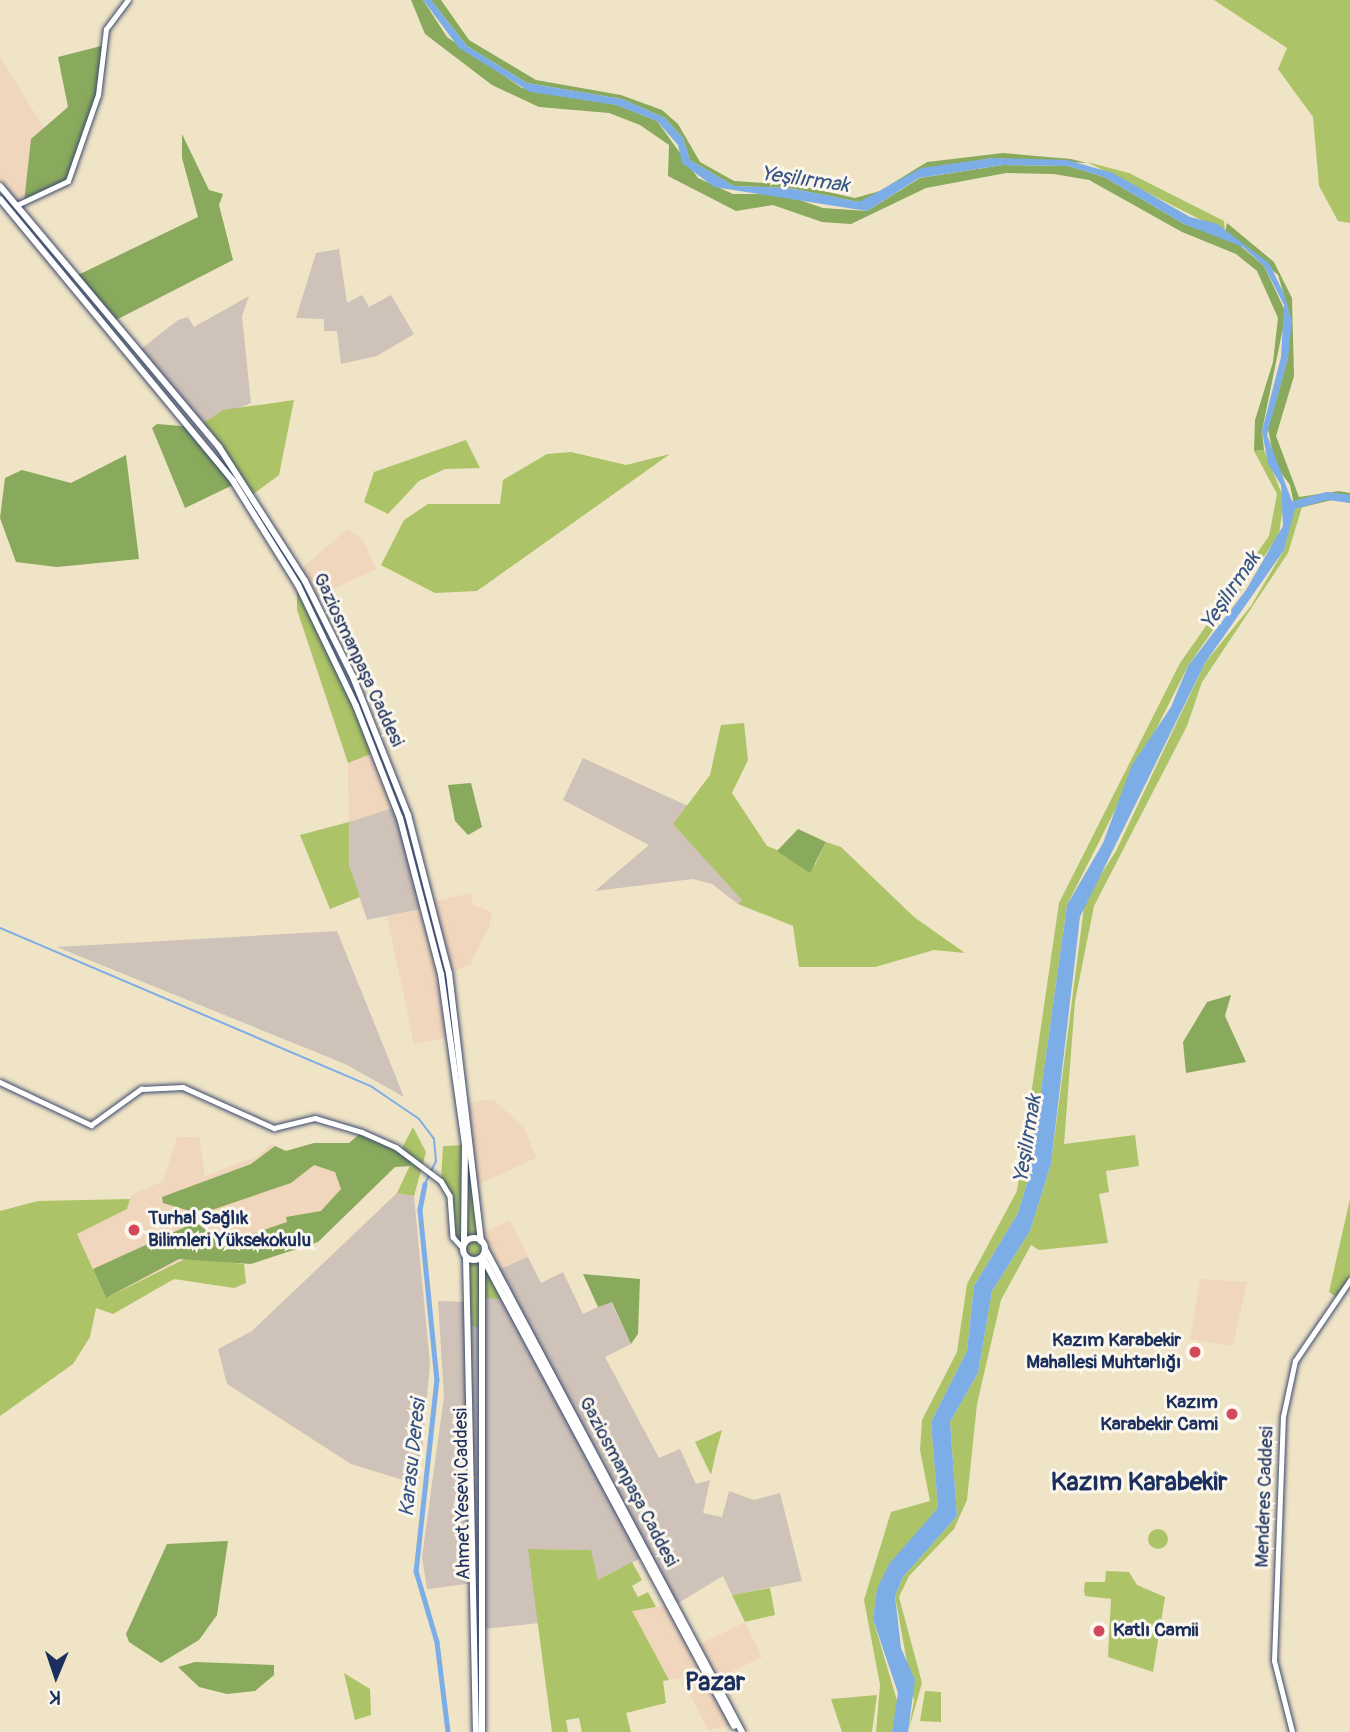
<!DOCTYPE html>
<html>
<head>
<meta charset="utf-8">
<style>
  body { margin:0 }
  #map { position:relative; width:1350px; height:1732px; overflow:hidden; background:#f0e4c6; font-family:Pangolin,sans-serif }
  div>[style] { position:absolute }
  .built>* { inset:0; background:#f0d6bc; transform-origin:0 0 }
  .industrial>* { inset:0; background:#cec2b9 }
  .green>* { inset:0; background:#acc367 }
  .round { border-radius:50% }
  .forest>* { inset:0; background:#89a95c }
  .water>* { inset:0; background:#7dade7 }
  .stream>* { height:2px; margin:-1px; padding:0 1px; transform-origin:1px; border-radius:1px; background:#7dade7 }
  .canal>* { height:4.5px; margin:-2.25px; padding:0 2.25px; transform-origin:2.25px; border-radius:2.25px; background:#7dade7 }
  .river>* { height:8px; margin:-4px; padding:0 4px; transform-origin:4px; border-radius:4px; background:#7dade7 }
  .roads { filter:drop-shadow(0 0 2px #3b4a6e) drop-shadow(0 0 2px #3b4a6e) }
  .tertiary>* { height:4.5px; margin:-2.25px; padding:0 2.25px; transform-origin:2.25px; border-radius:2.25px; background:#fff }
  .primary>* { height:6px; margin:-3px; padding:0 3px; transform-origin:3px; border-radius:3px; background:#fff }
  .trunk>* { height:6px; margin:-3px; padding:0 3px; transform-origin:3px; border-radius:3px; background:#fff }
  .trunk>.ring { margin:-3px; padding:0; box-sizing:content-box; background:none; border:6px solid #fff; border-radius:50% }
  .dots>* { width:19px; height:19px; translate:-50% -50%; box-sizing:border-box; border:4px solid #fbf7ec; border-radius:50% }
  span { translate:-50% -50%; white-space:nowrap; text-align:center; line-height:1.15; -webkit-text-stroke:6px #fbf7ec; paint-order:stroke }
  .street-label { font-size:19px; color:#1b2f5e }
  .poi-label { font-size:19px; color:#1b2f5e; font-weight:700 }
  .left { translate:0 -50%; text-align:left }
  .right { translate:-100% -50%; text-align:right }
  .water-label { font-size:21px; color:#385587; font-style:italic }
  .district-label { font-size:26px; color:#1b2f5e; font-weight:700 }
  .north { position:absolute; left:21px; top:1641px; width:70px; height:70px; -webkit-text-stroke:5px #fbf7ec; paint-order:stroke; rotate:182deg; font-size:19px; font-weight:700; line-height:28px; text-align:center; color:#1b2f5e }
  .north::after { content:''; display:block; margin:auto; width:24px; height:32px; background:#1b2f5e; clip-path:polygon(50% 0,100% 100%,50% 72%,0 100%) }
</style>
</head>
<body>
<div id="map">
  <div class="built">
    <div style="clip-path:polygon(0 57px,44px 128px,31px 139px,24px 202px,17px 205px,0 186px)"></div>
    <div style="clip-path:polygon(347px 529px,363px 540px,376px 569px,314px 598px,299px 571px)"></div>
    <div style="clip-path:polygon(376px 752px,396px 807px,349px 822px,348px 763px)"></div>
    <div style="clip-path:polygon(471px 893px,473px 905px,492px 912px,489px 927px,470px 965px,449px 973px,433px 902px)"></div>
    <div style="left:425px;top:908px;width:131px;height:39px;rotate:78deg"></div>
    <div style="clip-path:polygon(493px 1099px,524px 1128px,536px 1158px,475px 1186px,469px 1103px)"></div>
    <div style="clip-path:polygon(362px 1132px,410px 1166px,395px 1167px,318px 1242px,106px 1298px,77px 1234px,127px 1209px,131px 1195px,163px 1181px,177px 1137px,199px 1137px,205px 1176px,256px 1157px,271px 1144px,286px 1151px,314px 1143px,349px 1143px)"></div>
    <div style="left:510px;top:1220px;width:41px;height:32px;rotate:64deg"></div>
    <div style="clip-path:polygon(1200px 1279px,1247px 1282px,1233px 1346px,1190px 1339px)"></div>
    <div style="clip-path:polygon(669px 1606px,733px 1725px,708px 1730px,682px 1678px,669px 1680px,631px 1610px)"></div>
    <div style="left:745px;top:1622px;width:39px;height:53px;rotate:64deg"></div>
  </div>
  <div class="industrial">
    <div style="clip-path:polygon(339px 249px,347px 303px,362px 295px,369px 307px,391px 295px,414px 334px,377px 356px,341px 364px,337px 331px,324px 331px,324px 319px,296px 318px,316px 253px)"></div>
    <div style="clip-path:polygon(249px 296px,242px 316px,251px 403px,202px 424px,141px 349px,178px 320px,188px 317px,194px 327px)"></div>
    <div style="clip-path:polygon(583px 758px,688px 806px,673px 824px,743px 900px,738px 904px,712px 884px,693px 879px,595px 891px,649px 845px,563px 800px)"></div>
    <div style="clip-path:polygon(396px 807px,425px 908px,367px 920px,349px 865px,349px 822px)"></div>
    <div style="clip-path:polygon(337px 931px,404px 1097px,345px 1064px,57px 947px)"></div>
    <div style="clip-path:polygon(397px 1193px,414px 1196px,430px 1364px,419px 1485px,351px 1464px,227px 1384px,218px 1349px,252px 1331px)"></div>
    <div style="clip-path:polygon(484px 1253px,498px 1270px,528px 1257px,541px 1283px,563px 1272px,583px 1314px,611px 1301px,631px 1344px,605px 1357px,659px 1458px,680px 1449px,696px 1484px,710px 1480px,703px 1513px,722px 1517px,729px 1491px,754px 1500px,780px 1493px,802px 1581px,732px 1595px,723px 1576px,675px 1605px,643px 1557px,598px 1580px,590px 1550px,528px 1549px,539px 1623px,475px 1630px,475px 1583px,427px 1589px,422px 1557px,444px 1396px,438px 1301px,470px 1302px,471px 1326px)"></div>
  </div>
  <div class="green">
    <div style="clip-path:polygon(1214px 0,1350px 0,1350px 223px,1338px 221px,1319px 186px,1313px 117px,1278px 69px,1287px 48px)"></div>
    <div style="clip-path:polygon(1087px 162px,1129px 173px,1224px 221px,1225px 232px)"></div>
    <div style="clip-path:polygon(294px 400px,279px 475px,252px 495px,202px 424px,223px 410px)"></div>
    <div style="clip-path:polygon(466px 440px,480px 468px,445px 469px,419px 481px,388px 514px,364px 502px,374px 472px)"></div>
    <div style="clip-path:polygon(1264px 450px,1284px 499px,1279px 535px,1188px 666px,1067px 905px,1029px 1177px,1018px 1213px,974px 1286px,967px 1351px,931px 1422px,938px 1508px,877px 1590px,873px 1619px,898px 1704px,892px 1732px,876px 1732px,880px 1685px,864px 1600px,891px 1512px,930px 1501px,920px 1450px,922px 1420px,957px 1352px,967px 1284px,1017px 1191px,1059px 903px,1180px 663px,1269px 536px,1277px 494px,1254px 451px)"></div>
    <div style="clip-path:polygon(571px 452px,626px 465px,670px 454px,477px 591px,435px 593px,381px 565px,404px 520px,428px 504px,500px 504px,503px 480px,547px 454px)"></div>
    <div style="clip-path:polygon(1302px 507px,1288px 553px,1202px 682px,1187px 726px,1094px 906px,1075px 1001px,1064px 1144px,1135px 1135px,1139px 1166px,1106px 1171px,1109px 1192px,1099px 1194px,1108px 1243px,1039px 1250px,1031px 1245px,1001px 1300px,977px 1404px,967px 1500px,954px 1529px,909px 1576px,899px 1597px,922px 1683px,908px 1732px,914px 1701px,895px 1596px,903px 1577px,957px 1516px,950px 1422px,978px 1373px,992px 1291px,1030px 1231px,1051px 1164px,1085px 899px,1116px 851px,1205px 663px,1251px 606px,1284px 550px,1294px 510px)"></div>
    <div style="clip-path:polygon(297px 585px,376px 752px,348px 763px,297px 610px)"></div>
    <div style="clip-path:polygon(744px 723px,748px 760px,732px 793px,767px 846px,815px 865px,826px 842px,841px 847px,914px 917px,965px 953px,934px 950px,875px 967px,799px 967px,793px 926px,738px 904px,742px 900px,673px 824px,710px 775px,721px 725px)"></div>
    <div style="clip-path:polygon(349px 822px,349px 865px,360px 897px,330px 909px,300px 835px)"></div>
    <div style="clip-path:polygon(413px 1127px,426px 1152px,414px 1196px,397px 1193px,413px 1159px,401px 1150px)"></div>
    <div style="clip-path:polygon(465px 1145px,482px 1257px,505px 1299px,480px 1298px,478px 1327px,471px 1326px,466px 1257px,453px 1237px,450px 1196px,441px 1181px,443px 1146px)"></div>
    <div style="clip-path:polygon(130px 1199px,127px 1209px,77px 1234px,106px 1298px,187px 1258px,244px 1264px,246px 1283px,234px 1288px,174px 1279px,113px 1314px,96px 1308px,90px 1337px,73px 1364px,0 1416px,0 1211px,38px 1201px)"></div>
    <div style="clip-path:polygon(1350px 1199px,1350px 1280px,1338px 1298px,1329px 1292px)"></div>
    <div style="clip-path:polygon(722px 1430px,716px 1452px,711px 1475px,695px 1442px)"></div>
    <div class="round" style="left:1148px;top:1529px;width:20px;height:20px"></div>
    <div style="clip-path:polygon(528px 1549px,591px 1550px,598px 1580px,632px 1562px,642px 1580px,632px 1586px,638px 1597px,648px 1592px,656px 1607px,632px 1611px,669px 1680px,663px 1681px,666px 1703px,626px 1713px,631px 1732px,582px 1732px,579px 1718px,566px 1720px,568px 1732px,552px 1732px)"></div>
    <div style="clip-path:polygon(1106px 1571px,1129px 1572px,1137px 1585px,1165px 1597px,1153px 1672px,1108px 1657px,1111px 1599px,1085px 1596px,1084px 1590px,1085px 1582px,1105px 1582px)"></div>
    <div style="clip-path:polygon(770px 1588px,775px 1615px,745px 1622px,732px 1595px)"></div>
    <div style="clip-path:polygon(344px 1673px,370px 1689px,371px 1715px,355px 1720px)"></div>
    <div style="clip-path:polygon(925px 1691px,941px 1692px,941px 1722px,920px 1721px)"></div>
    <div style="clip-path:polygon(877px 1695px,872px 1732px,842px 1732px,831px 1699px)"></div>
  </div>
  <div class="forest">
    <div style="clip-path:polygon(411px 0,423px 0,447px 37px,522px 88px,617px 105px,657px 121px,698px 178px,733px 194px,782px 194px,823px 208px,867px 211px,920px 178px,1003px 165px,1068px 166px,1104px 177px,1184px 224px,1237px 243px,1264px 266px,1286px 313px,1262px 431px,1264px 450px,1254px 451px,1255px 420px,1273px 362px,1278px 318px,1257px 271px,1236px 254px,1182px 232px,1089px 180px,1054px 174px,1006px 173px,926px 188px,851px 224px,822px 222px,773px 205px,736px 211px,668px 176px,669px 145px,640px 125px,609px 113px,539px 107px,492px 85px,425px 34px)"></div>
    <div style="clip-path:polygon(431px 0,441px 0,469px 40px,536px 80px,621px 95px,662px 110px,678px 124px,700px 162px,734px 181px,796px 185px,855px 198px,880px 191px,927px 162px,1003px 153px,1071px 159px,1087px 163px,993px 158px,918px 170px,881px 195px,859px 202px,789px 188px,734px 186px,690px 160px,683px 138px,665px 118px,622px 99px,527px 83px,467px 46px)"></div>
    <div style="clip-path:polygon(105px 45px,98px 95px,68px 181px,24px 202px,31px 139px,68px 107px,58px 57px)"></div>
    <div style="clip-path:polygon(182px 134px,209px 190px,223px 194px,219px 205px,233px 260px,116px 320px,78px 275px,198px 217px,182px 158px)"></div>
    <div style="clip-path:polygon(1227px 223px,1274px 262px,1292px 298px,1294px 376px,1276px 436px,1299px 497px,1339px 491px,1350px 493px,1350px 503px,1332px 500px,1295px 509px,1290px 485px,1275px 465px,1268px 429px,1288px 358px,1289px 312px,1278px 275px,1225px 232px)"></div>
    <div style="clip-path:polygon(157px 424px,193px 427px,235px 484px,185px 508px,152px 428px)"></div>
    <div style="clip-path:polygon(126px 455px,139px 559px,57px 567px,16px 562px,0 518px,5px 478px,22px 470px,71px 483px)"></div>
    <div style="clip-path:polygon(471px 783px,482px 827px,468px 835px,455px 821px,448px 785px)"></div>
    <div style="clip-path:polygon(798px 829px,826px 842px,810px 873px,777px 851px)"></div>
    <div style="clip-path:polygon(1231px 995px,1225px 1016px,1246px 1062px,1186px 1073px,1183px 1042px,1207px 1002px)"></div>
    <div style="clip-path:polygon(362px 1132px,413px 1159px,410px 1166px,395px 1167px,318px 1242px,251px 1264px,179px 1259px,106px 1298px,93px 1269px,196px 1222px,215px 1238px,237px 1239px,287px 1222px,286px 1217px,321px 1211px,341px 1189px,335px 1172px,314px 1165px,291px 1183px,200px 1214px,163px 1203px,162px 1197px,251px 1164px,275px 1146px,286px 1151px,314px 1143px,349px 1143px)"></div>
    <div style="clip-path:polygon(583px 1274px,640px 1279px,638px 1334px,631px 1344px,612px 1302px,598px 1307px)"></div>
    <div style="clip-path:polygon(228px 1541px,217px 1615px,199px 1640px,161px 1663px,129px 1642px,126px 1634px,167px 1544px)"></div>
    <div style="clip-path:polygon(195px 1662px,274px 1665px,274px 1675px,255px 1691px,227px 1694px,199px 1687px,178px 1667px)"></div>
  </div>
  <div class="water">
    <div style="clip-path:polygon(423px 0,431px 0,467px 46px,527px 83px,622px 99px,665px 118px,683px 138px,690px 160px,734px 186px,789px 188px,859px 202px,921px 168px,993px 158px,1067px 160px,1113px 173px,1190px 217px,1217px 224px,1269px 263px,1284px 294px,1292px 321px,1288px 358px,1267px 435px,1295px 509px,1284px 550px,1205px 663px,1080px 917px,1051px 1164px,1030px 1231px,992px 1291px,978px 1373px,950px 1422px,957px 1516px,903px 1577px,895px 1596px,901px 1648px,915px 1680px,908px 1732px,892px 1732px,898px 1693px,873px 1619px,877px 1589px,889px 1564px,938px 1508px,931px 1422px,967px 1351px,974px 1286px,1018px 1213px,1029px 1177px,1067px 905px,1103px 843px,1132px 765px,1171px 707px,1188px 666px,1246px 590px,1283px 526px,1281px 485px,1268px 464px,1262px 431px,1281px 357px,1284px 305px,1264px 266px,1243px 247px,1184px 224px,1104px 177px,1068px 166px,1003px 165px,919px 178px,867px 211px,714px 187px,682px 163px,678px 145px,657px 121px,616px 105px,530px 92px,459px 48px)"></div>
  </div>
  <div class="stream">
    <div style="left:0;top:928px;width:405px;rotate:23.1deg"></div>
    <div style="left:372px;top:1087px;width:57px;rotate:34.2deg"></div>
    <div style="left:419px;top:1119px;width:25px;rotate:53deg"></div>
    <div style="left:434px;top:1139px;width:22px;rotate:85deg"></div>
    <div style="left:436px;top:1161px;width:25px;rotate:116deg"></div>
  </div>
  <div class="canal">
    <div style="left:425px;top:1184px;width:26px;rotate:101deg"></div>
    <div style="left:420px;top:1210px;width:170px;rotate:84.3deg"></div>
    <div style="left:437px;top:1379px;width:193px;rotate:96.2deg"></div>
    <div style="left:416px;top:1571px;width:74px;rotate:73.5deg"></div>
    <div style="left:437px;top:1642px;width:91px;rotate:83deg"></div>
  </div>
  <div class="river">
    <div style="left:1290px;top:506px;width:38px;rotate:-15deg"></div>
    <div style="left:1327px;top:496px;width:23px;rotate:7deg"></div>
  </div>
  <div class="roads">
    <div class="tertiary">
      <div style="left:17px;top:205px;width:56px;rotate:-25.2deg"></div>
      <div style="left:68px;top:181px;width:91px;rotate:-70.8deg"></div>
      <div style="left:98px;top:95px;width:66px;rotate:-83.1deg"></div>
      <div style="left:106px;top:29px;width:36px;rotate:-53deg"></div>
      <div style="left:0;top:1082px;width:101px;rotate:25.3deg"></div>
      <div style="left:91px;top:1125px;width:62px;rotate:-35.8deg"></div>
      <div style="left:141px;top:1089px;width:42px;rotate:-2.7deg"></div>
      <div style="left:183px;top:1087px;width:100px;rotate:24.3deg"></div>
      <div style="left:274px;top:1128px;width:42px;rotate:-13.7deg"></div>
      <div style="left:315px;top:1118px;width:49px;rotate:16.6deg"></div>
      <div style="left:362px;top:1132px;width:37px;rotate:24deg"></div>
      <div style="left:396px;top:1147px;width:56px;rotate:37.1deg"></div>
      <div style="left:441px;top:1181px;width:17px;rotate:59deg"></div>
      <div style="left:450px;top:1196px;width:41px;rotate:85.8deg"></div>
      <div style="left:453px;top:1237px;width:15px;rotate:48deg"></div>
      <div style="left:1292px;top:1732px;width:73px;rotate:-104.2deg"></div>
      <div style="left:1274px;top:1661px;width:244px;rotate:-87.9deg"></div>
      <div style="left:1283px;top:1417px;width:57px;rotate:-77.9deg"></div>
      <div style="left:1295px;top:1361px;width:98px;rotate:-55.8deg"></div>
    </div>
    <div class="primary">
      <div style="left:485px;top:1249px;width:547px;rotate:61.98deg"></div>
      <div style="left:483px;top:1258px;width:531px;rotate:61.79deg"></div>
    </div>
    <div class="trunk">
      <div style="left:0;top:186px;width:341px;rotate:50deg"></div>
      <div style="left:219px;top:447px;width:159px;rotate:57.3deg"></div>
      <div style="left:305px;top:581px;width:107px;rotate:63.4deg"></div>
      <div style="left:353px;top:677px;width:149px;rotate:68.3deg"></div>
      <div style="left:408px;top:815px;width:163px;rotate:75.5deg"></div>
      <div style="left:449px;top:973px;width:270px;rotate:83.2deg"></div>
      <div style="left:0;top:199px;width:366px;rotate:50.4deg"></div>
      <div style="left:233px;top:481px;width:123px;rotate:58deg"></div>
      <div style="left:298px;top:585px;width:134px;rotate:64.4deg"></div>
      <div style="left:356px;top:706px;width:120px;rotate:68.6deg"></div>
      <div style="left:400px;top:818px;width:161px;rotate:75.3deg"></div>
      <div style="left:441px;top:974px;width:173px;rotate:82deg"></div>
      <div style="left:465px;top:1145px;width:98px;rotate:90.6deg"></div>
      <div class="ring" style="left:463px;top:1238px;width:16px;height:16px"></div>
      <div style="left:466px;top:1257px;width:475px;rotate:88.8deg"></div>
      <div style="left:482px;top:1732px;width:475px;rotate:-90deg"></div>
    </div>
  </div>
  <div class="dots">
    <div style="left:134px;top:1230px;background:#d1495b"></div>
    <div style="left:1195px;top:1352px;background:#d1495b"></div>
    <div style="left:1232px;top:1414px;background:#d1495b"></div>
    <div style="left:1099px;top:1631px;background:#d1495b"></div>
  </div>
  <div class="street-label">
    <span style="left:358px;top:660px;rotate:65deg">Gaziosmanpaşa Caddesi</span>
    <span style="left:628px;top:1482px;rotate:62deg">Gaziosmanpaşa Caddesi</span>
    <span style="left:463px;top:1494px;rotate:-91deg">Ahmet Yesevi Caddesi</span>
    <span style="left:1265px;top:1497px;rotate:-88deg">Menderes Caddesi</span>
  </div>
  <div class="poi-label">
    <span class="left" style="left:148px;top:1230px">Turhal Sağlık<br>Bilimleri Yüksekokulu</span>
    <span class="right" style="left:1181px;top:1352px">Kazım Karabekir<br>Mahallesi Muhtarlığı</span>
    <span class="right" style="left:1218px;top:1414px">Kazım<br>Karabekir Cami</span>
    <span class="left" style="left:1113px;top:1631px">Katlı Camii</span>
  </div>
  <div class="water-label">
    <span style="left:805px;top:180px;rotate:8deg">Yeşilırmak</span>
    <span style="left:1231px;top:591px;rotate:-56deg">Yeşilırmak</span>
    <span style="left:1028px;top:1139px;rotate:-81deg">Yeşilırmak</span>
    <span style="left:413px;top:1458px;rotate:-84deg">Karasu Deresi</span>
  </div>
  <div class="district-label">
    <span style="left:1139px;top:1483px">Kazım Karabekir</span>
    <span style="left:715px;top:1683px">Pazar</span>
  </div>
  <div class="north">K</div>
</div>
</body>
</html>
